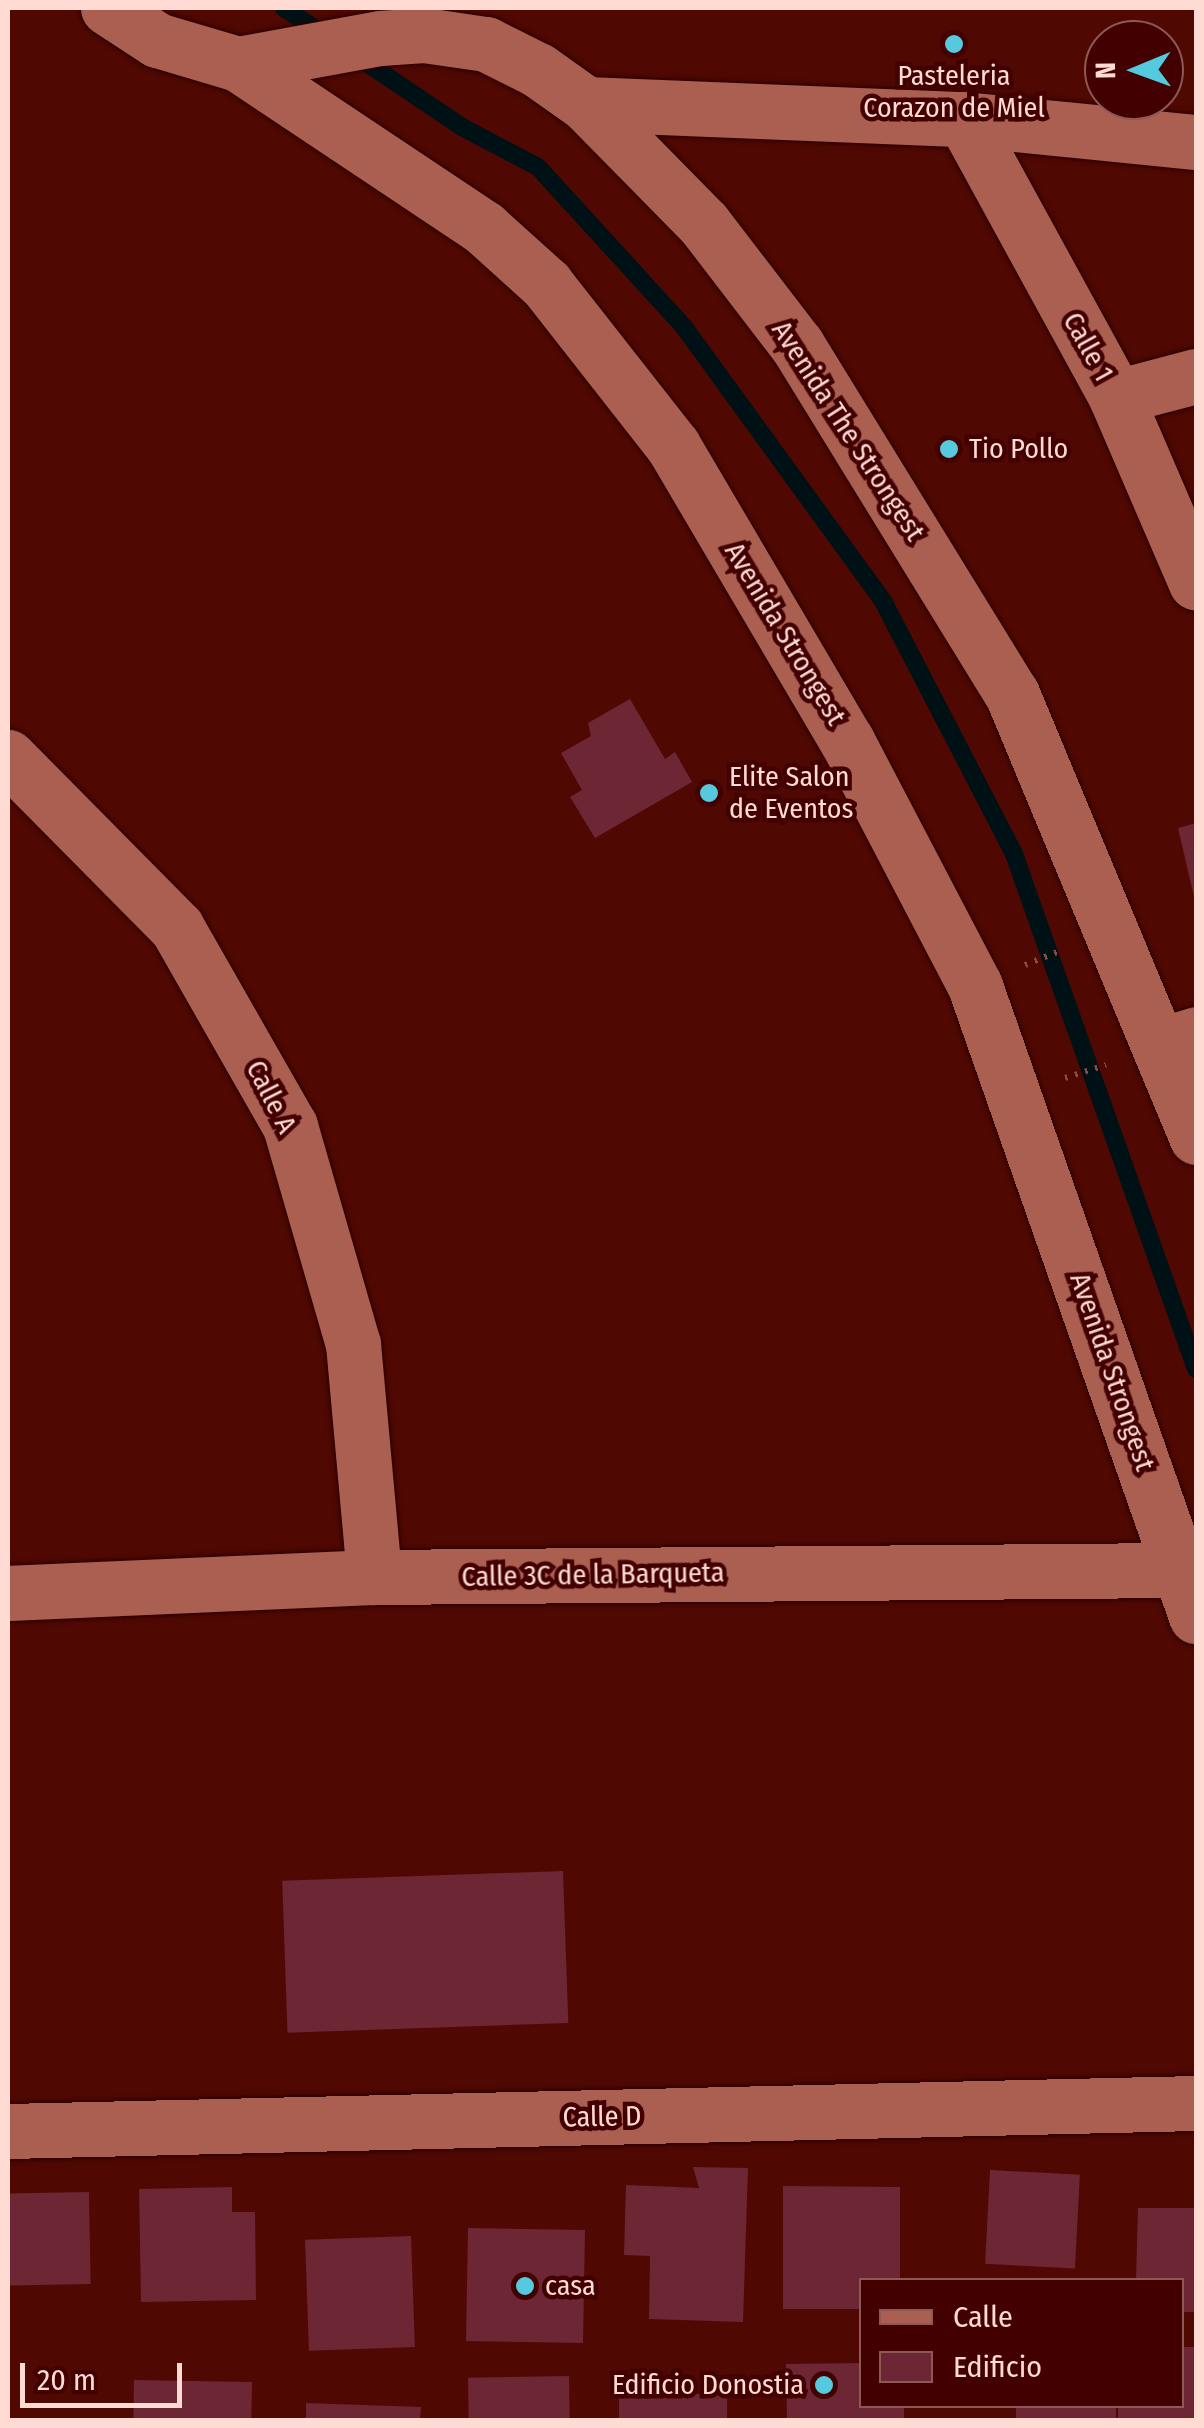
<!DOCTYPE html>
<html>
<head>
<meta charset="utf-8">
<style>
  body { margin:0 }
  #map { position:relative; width:1204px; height:2428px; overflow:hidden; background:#4f0802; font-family:"Fira Sans Condensed",sans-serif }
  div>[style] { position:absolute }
  .stream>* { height:18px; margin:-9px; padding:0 9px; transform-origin:9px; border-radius:9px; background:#001115 }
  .building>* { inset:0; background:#6d2634; transform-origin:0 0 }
  .path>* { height:6px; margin-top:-3px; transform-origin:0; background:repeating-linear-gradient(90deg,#884c46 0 2.5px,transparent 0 10.5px) }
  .roads { filter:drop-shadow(0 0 2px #2b0000) drop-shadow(0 0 2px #2b0000) }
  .minor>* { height:55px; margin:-27.5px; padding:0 27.5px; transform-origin:27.5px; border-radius:27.5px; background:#ab5f51 }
  .tertiary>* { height:55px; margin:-27.5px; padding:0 27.5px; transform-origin:27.5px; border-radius:27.5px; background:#ab5f51 }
  .secondary>* { height:55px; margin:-27.5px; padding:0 27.5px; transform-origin:27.5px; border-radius:27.5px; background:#ab5f51 }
  .dots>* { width:28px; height:28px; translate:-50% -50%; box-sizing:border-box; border:5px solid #430000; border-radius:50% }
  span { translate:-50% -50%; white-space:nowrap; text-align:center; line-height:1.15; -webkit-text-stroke:9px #430000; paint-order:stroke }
  .poi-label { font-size:28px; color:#ffdbd4 }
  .left { translate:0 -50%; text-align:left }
  .right { translate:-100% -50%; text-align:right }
  .street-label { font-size:28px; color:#ffdbd4 }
  .frame { position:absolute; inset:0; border:10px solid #ffdbd4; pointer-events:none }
  .legend { position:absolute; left:859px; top:2278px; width:325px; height:130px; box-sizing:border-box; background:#430000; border:2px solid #8e5855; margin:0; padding:12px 18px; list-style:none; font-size:30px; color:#ffdbd4 }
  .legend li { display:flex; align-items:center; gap:20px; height:50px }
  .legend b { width:50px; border:2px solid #8e5855 }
  .north { position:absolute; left:1084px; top:20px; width:100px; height:100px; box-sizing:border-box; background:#430000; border:2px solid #8e5855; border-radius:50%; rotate:269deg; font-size:28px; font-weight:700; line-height:40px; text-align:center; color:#ffdbd4 }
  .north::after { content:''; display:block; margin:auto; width:35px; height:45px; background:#55cadf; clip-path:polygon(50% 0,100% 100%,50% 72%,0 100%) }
  .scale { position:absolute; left:20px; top:2363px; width:162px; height:45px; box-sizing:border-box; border:5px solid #ffdbd4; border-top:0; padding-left:12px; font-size:30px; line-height:35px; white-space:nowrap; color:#ffdbd4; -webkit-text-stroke:8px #430000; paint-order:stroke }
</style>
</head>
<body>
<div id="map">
  <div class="stream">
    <div style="left:284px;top:8px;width:49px;rotate:33.4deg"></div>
    <div style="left:355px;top:55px;width:129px;rotate:33.9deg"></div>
    <div style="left:462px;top:127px;width:86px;rotate:27.8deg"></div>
    <div style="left:538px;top:167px;width:217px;rotate:47.6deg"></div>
    <div style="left:684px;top:327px;width:339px;rotate:54deg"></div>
    <div style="left:883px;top:601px;width:285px;rotate:62.6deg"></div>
    <div style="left:1014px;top:854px;width:546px;rotate:70.54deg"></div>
  </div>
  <div class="building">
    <div style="clip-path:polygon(630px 699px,665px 759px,675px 752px,692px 782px,595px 838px,570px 797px,582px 790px,561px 753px,591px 736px,588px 723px)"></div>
    <div style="clip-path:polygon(1196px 823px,1196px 901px,1195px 901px,1178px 828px)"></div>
    <div style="left:563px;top:1871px;width:152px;height:281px;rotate:88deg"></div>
    <div style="clip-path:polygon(693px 2167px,748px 2168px,743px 2322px,649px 2319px,650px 2256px,624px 2255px,626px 2185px,699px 2188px)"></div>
    <div style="left:990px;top:2170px;width:90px;height:94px;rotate:3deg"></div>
    <div style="clip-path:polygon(783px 2186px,900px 2187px,900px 2280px,862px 2280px,862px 2309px,783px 2309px)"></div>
    <div style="clip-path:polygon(232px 2187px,232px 2212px,255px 2212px,256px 2300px,141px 2302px,139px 2189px)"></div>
    <div style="left:89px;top:2192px;width:92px;height:81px;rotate:89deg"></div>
    <div style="clip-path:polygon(1138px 2208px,1196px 2208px,1196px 2312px,1182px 2312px,1182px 2280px,1136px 2280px)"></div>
    <div style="left:468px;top:2228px;width:117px;height:113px;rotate:1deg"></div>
    <div style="left:411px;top:2236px;width:111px;height:106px;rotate:88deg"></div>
    <div style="clip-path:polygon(1182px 2347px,1196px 2347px,1196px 2420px,1118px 2420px,1118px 2406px,1182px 2406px)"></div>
    <div style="clip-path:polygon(862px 2363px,862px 2406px,904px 2406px,904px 2420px,787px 2420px,786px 2364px)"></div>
    <div style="left:569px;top:2376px;width:44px;height:101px;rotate:89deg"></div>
    <div style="left:134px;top:2380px;width:118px;height:40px;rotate:1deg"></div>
    <div style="left:619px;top:2394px;width:108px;height:26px"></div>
    <div style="clip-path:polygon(306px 2403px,421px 2407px,420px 2420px,306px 2420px)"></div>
    <div style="left:1016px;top:2406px;width:100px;height:14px"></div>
  </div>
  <div class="path">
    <div style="left:1025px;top:965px;width:38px;rotate:-22deg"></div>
    <div style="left:1065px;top:1078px;width:43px;rotate:-17.6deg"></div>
  </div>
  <div class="roads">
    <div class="minor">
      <div style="left:964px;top:119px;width:317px;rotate:61.3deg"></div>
      <div style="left:1116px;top:397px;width:202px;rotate:66.7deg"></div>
      <div style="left:1116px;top:397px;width:83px;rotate:-14.7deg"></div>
      <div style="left:8px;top:757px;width:240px;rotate:45.3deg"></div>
      <div style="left:177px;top:928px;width:228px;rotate:60.3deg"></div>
      <div style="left:290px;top:1126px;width:227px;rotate:73.9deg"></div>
      <div style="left:353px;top:1344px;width:234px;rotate:84.8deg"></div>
      <div style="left:1161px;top:1045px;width:37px;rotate:-17deg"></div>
      <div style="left:8px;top:1593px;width:366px;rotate:-2.5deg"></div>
      <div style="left:374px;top:1577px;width:806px;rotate:-0.5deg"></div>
      <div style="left:8px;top:2131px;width:1188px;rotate:-1.35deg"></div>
    </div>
    <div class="tertiary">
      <div style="left:238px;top:64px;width:296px;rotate:33.7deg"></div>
      <div style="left:484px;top:228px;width:84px;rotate:42.1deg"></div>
      <div style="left:546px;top:284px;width:206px;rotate:51.9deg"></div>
      <div style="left:673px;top:446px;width:342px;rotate:59.5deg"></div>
      <div style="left:847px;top:741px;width:276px;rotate:62.4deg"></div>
      <div style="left:975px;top:986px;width:668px;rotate:70.67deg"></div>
      <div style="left:586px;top:104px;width:378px;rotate:2.3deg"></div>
      <div style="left:964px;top:119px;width:233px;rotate:5.7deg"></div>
    </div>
    <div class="secondary">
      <div style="left:108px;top:8px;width:59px;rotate:33.1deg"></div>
      <div style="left:157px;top:40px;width:84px;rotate:16.5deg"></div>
      <div style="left:238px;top:64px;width:144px;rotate:-10.4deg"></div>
      <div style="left:380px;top:38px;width:44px;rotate:-3.9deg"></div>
      <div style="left:424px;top:35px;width:63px;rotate:8.3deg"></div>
      <div style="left:486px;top:44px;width:58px;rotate:26.6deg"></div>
      <div style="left:538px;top:70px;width:59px;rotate:35.3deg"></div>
      <div style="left:586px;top:104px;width:168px;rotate:45.5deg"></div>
      <div style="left:704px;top:224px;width:153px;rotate:52.5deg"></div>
      <div style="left:797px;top:345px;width:410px;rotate:58.4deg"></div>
      <div style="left:1012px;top:694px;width:480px;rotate:67.4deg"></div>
    </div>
  </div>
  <div class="dots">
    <div style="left:954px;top:44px;background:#55cadf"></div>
    <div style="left:949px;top:449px;background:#55cadf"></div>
    <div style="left:709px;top:793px;background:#55cadf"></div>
    <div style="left:525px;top:2286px;background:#55cadf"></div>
    <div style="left:824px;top:2385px;background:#55cadf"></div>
  </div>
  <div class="poi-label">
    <span style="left:954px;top:92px">Pasteleria<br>Corazon de Miel</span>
    <span class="left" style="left:969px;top:449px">Tio Pollo</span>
    <span class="left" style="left:729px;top:793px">Elite Salon<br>de Eventos</span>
    <span class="left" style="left:545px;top:2286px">casa</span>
    <span class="right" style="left:804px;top:2385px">Edificio Donostia</span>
  </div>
  <div class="street-label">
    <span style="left:1088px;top:347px;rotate:61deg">Calle 1</span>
    <span style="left:848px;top:431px;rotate:57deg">Avenida The Strongest</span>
    <span style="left:785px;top:634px;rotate:59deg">Avenida Strongest</span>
    <span style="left:271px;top:1097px;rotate:63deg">Calle A</span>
    <span style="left:1112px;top:1372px;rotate:71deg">Avenida Strongest</span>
    <span style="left:593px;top:1575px;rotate:-1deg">Calle 3C de la Barqueta</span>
    <span style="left:602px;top:2117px;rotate:-1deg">Calle D</span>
  </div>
  <div class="frame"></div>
  <ul class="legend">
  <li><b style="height:12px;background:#ab5f51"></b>Calle</li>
  <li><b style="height:28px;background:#6d2634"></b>Edificio</li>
  </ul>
  <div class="north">N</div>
  <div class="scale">20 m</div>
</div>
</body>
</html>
